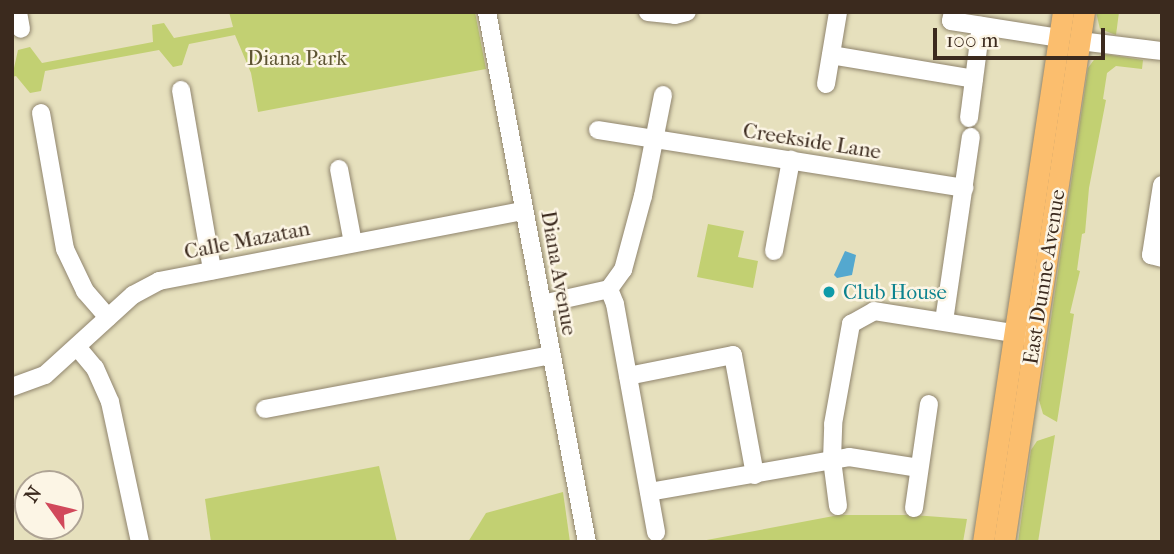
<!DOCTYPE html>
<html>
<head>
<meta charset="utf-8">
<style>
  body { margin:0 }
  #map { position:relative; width:1174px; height:554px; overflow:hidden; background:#e6e0bd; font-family:"IM FELL French Canon",serif }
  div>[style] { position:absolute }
  .green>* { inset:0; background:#c2d072 }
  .water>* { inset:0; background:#54a8cf }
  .roads { filter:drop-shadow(0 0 2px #90856e) drop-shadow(0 0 2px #90856e) }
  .minor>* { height:18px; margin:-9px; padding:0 9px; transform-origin:9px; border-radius:9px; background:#fff }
  .major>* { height:21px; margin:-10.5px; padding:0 10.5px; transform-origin:10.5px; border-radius:10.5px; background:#fbbe6e }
  .dots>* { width:19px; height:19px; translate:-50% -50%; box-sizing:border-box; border:4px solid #fcf5e5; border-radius:50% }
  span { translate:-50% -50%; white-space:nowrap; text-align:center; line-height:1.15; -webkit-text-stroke:5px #fcf5e5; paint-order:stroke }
  .park-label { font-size:21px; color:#5d5433 }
  .street-label { font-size:21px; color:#3b2a1e }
  .culture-label { font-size:21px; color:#0d838f }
  .left { translate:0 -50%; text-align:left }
  .frame { position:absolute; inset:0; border:14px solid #3b2a1e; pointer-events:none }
  .north { position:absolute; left:14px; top:470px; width:70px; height:70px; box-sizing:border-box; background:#fcf5e5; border:2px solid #afa495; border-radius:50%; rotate:304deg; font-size:19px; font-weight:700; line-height:28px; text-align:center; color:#3b2a1e }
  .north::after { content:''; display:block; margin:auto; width:24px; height:32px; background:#d1495b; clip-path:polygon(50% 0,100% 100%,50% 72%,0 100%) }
  .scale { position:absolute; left:933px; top:28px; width:172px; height:32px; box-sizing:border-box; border:4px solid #3b2a1e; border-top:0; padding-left:9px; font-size:21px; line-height:24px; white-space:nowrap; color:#3b2a1e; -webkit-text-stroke:5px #fcf5e5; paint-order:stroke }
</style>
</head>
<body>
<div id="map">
  <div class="green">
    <div style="clip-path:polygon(229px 12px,475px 12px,486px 69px,258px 112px,251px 73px,235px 35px,189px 44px,182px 65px,173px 67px,159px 50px,45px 71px,41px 91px,30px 93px,16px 76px,12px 77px,18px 50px,30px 47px,42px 63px,153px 42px,152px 25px,164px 23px,174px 38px,233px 27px)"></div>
    <div style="clip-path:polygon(1096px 12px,1119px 12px,1116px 35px,1100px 29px)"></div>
    <div style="clip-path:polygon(1104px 54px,1143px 60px,1142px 69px,1116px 66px,1107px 73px,1103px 99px,1106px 100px,1089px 188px,1085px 233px,1082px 234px,1077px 270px,1080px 271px,1070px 313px,1074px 314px,1057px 422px,1043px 414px,1039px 400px,1088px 68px,1096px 57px)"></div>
    <div style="clip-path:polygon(708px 224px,744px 231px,738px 257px,758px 261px,753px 288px,697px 277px)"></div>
    <div style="clip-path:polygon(1055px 435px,1038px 542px,1018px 542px,1031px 450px,1037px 441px)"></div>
    <div style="clip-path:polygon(379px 466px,397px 542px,211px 542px,205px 499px)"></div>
    <div style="clip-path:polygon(563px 492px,570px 542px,468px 542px,486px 513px)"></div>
    <div style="clip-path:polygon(839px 515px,913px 515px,967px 519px,963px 542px,696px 542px)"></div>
  </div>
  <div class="water">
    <div style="clip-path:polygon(845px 251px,856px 255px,852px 275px,837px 278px,834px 275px)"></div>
  </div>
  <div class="roads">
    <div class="minor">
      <div style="left:18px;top:12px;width:17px;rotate:80deg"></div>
      <div style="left:487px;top:12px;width:539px;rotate:79.32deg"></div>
      <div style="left:648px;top:12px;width:27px;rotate:6deg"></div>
      <div style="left:675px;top:15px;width:12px;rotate:-14deg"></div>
      <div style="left:953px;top:12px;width:9px;rotate:103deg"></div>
      <div style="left:951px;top:21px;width:109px;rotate:8.9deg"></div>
      <div style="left:1080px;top:41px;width:83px;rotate:7deg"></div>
      <div style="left:831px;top:55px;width:145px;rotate:9.5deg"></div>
      <div style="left:826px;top:84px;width:73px;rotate:-80.5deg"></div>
      <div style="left:181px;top:90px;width:183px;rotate:80.2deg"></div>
      <div style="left:41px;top:113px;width:138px;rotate:80deg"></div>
      <div style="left:65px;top:249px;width:47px;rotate:64.5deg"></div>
      <div style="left:85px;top:291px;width:35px;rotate:49deg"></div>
      <div style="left:969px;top:118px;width:93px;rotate:-82.6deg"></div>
      <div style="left:598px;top:130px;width:371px;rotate:9deg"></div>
      <div style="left:339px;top:169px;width:75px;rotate:79.3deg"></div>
      <div style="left:1162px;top:185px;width:71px;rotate:98.9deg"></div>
      <div style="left:1151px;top:255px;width:11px;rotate:15deg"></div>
      <div style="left:774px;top:251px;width:93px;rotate:-79.4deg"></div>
      <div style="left:609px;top:289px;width:16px;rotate:68deg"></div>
      <div style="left:615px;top:304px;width:232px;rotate:79.8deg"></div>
      <div style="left:542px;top:304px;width:69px;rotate:-12.6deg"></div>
      <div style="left:609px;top:289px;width:24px;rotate:-54deg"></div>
      <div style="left:623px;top:270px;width:77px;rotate:-74.9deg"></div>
      <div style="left:643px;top:196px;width:103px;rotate:-78.8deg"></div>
      <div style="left:944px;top:321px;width:186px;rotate:-81.7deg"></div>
      <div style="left:78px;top:348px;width:26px;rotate:50deg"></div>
      <div style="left:95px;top:368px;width:37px;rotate:66deg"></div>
      <div style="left:110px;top:402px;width:143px;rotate:77.9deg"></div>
      <div style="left:628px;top:376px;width:107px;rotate:-11.3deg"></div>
      <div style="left:733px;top:355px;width:122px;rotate:79.6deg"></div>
      <div style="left:12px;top:387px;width:35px;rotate:-20deg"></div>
      <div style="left:45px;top:375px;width:119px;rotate:-42.3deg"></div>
      <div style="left:133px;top:295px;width:30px;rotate:-28deg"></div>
      <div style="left:159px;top:281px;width:372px;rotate:-10.9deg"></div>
      <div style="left:265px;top:409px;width:291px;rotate:-10.7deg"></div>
      <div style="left:649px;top:492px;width:203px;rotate:-9.9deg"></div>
      <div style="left:849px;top:457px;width:71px;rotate:8.9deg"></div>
      <div style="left:838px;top:506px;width:46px;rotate:-97.4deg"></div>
      <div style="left:832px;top:460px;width:36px;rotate:-88deg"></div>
      <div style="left:833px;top:424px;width:102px;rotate:-79.8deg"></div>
      <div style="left:851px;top:324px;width:26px;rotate:-29deg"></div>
      <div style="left:874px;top:311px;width:153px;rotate:9deg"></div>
      <div style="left:914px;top:508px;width:105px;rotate:-81.8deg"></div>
    </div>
    <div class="major">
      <div style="left:983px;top:542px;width:536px;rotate:-81.42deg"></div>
      <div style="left:1004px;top:542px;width:536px;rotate:-81.42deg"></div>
    </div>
  </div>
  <div class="dots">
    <div style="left:829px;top:292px;background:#0f9aa8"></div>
  </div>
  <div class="park-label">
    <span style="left:297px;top:58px">Diana Park</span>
  </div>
  <div class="street-label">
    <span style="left:812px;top:141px;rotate:9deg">Creekside Lane</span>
    <span style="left:247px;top:240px;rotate:-11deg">Calle Mazatan</span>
    <span style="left:559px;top:273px;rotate:80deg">Diana Avenue</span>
    <span style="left:1044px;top:277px;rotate:-81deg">East Dunne Avenue</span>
  </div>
  <div class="culture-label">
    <span class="left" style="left:843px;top:292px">Club House</span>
  </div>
  <div class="frame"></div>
  <div class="north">N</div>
  <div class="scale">100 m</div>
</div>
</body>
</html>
